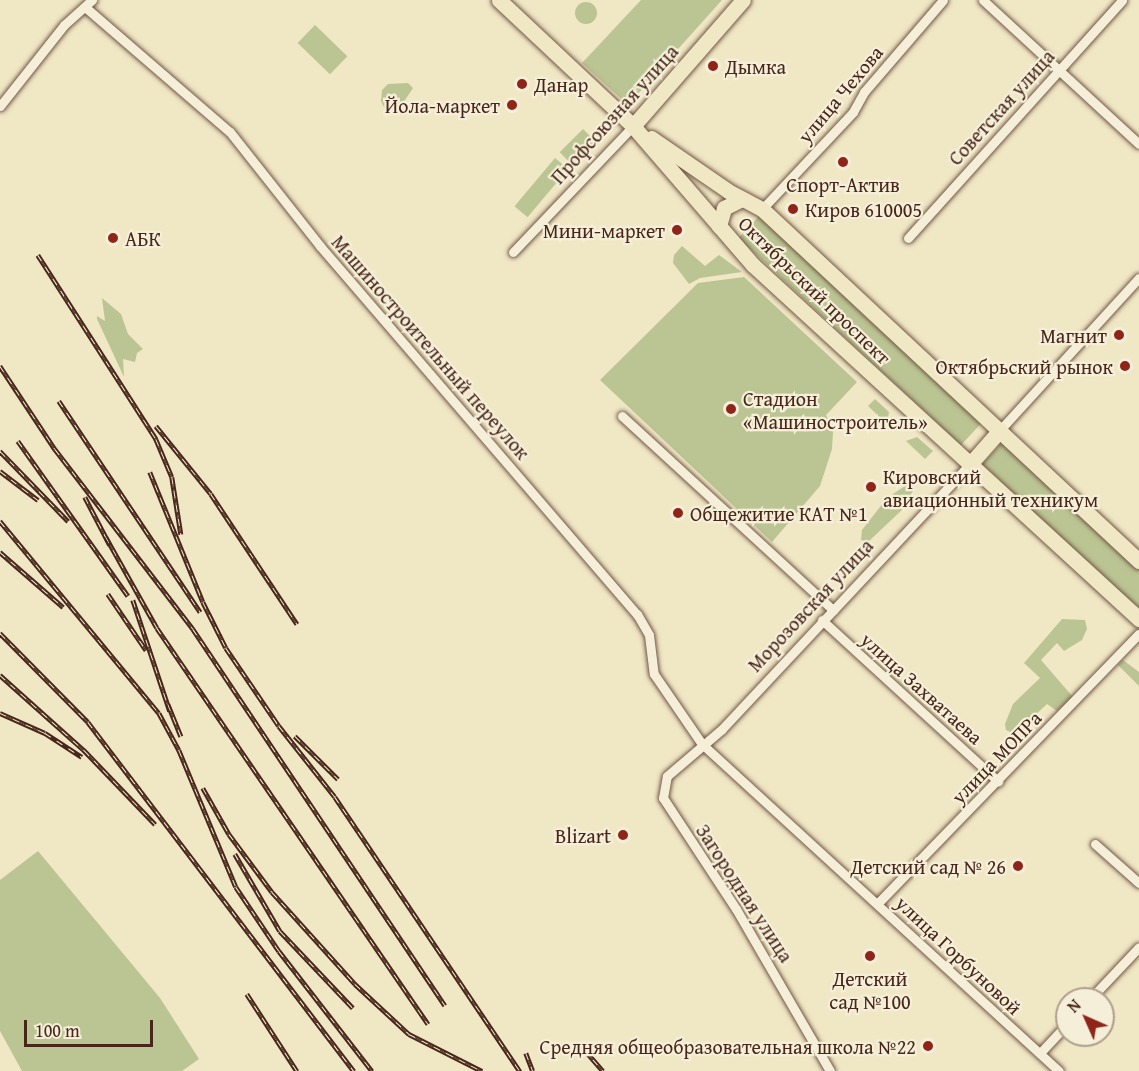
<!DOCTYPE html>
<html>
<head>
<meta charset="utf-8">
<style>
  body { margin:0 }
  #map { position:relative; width:1139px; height:1071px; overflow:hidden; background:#f0e7c5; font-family:"Gentium Book Plus",serif }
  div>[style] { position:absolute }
  .green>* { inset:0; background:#bbc593; transform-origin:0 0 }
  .round { border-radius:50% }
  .roads { filter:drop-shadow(0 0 2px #725745) drop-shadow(0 0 2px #725745) }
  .minor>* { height:9px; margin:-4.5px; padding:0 4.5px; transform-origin:4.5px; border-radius:4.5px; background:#f5efd9 }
  .primary>* { height:15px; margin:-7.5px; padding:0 7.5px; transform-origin:7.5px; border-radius:7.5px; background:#f0e7c5 }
  .rail>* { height:4.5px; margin-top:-2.25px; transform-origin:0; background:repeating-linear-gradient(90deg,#f5efd9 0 7px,#48271a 0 14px); box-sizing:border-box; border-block:2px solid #48271a }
  .dots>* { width:16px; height:16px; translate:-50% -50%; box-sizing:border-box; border:3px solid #f5efd9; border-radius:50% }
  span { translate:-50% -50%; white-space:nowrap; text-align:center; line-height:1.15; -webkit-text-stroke:4.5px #f5efd9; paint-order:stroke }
  .poi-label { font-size:20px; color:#48271a }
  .left { translate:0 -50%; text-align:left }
  .right { translate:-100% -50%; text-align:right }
  .street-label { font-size:20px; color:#48271a }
  .north { position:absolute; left:1055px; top:987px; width:60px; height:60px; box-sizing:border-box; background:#f5efd9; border:2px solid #b09f8d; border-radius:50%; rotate:315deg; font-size:16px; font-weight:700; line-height:24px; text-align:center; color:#48271a }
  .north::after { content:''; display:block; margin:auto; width:21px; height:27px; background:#8f2418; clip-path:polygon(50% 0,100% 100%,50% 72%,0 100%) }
  .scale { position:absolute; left:24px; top:1020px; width:129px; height:27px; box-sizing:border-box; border:3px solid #48271a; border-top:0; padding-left:8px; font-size:18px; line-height:21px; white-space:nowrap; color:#48271a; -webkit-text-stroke:4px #f5efd9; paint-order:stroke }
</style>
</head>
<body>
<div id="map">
  <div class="green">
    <div style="clip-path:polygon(641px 0,722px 0,628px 105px,582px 63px)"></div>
    <div class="round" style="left:575px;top:2px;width:22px;height:22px"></div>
    <div style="left:315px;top:25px;width:45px;height:25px;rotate:44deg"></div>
    <div style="clip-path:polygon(408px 83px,413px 88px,403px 103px,403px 115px,386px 111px,381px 101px,382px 90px,388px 84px)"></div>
    <div style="left:583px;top:129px;width:18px;height:33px;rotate:45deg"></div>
    <div style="left:555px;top:158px;width:17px;height:63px;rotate:40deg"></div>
    <div style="left:759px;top:216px;width:304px;height:30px;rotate:43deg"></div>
    <div style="clip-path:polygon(682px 246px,705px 266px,719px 255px,742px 272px,700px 278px,689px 284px,673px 263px,674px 255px)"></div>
    <div style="clip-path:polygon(744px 277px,857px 382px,826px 415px,833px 432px,832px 449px,820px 486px,772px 542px,600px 380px,698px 283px)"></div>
    <div style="clip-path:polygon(102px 298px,121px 314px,128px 334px,143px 349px,137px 353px,135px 362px,123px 359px,124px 377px,97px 319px,97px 316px,105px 321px)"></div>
    <div style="clip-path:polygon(875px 399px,889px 412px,887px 424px,868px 406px)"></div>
    <div style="clip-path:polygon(917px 437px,933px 451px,925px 459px,906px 441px)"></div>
    <div style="clip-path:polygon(1003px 442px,1139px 569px,1139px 610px,982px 464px)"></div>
    <div style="clip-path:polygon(908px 484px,913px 485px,913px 494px,904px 508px,868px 542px,861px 540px,862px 530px,887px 498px)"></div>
    <div style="clip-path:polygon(1062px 619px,1085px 620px,1087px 629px,1082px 640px,1064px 651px,1057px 643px,1041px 660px,1073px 697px,1057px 711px,1047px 704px,1033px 717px,1023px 719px,1017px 735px,1006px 730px,1005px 724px,1013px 704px,1040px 678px,1024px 663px)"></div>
    <div style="clip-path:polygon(1123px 660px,1139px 672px,1139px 686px,1118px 665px)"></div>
    <div style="clip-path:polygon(38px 851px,160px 998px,199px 1059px,182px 1071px,22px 1071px,0 1031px,0 880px)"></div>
  </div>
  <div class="roads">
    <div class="minor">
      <div style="left:983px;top:0;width:212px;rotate:42.7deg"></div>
      <div style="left:85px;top:7px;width:191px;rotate:40.8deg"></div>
      <div style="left:230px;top:132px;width:145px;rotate:51.7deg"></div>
      <div style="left:320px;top:246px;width:486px;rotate:49.3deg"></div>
      <div style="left:637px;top:614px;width:24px;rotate:60deg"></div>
      <div style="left:649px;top:635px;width:39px;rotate:83deg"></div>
      <div style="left:654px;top:674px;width:85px;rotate:55.6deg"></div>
      <div style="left:702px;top:744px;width:484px;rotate:42.5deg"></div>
      <div style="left:0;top:106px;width:103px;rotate:-51.7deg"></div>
      <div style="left:64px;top:25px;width:38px;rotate:-42deg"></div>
      <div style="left:762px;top:209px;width:133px;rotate:-46.8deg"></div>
      <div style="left:853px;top:112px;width:23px;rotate:-61deg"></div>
      <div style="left:864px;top:92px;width:121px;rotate:-49.3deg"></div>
      <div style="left:908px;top:238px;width:320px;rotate:-48deg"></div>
      <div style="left:513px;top:252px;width:174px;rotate:-46.4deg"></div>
      <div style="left:622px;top:416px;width:287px;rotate:42.6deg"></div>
      <div style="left:1000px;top:430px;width:206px;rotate:-47.6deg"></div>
      <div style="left:822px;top:620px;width:239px;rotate:42.5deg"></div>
      <div style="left:1095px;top:844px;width:59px;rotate:41.6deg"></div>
      <div style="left:877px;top:904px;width:376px;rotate:-45.9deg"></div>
      <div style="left:1090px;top:999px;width:71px;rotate:-46.7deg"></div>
      <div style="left:1040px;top:1053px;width:40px;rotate:-47deg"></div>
      <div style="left:830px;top:1071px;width:187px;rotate:-120.1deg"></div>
      <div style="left:736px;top:909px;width:133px;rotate:-123.3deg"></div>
      <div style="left:663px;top:798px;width:22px;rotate:-80deg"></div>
      <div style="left:667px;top:776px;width:72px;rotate:-40.5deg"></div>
      <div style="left:722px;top:729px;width:364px;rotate:-46.9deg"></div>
    </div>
    <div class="primary">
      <div style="left:499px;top:0;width:184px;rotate:43.2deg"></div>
      <div style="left:633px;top:126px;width:184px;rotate:49.2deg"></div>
      <div style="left:753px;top:265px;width:524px;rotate:42.52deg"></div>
      <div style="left:633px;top:126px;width:167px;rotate:-48.9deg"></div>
      <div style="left:651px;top:138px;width:93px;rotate:34.5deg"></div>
      <div style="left:728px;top:191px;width:38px;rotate:28deg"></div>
      <div style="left:762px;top:209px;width:516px;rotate:43.04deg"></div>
      <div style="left:719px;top:226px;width:19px;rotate:-74deg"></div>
      <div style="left:724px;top:208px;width:20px;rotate:-27deg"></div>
      <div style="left:971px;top:463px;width:44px;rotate:-48.7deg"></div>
    </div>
  </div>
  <div class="rail">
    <div style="left:38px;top:255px;width:219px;rotate:57.3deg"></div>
    <div style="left:156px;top:439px;width:41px;rotate:67.2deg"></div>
    <div style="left:172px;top:477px;width:58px;rotate:81deg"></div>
    <div style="left:0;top:366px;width:100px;rotate:56.5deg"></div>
    <div style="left:55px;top:449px;width:227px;rotate:52.5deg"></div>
    <div style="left:193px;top:629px;width:453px;rotate:56.2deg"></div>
    <div style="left:59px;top:401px;width:254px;rotate:56.2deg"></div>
    <div style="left:156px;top:426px;width:87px;rotate:51deg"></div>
    <div style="left:211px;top:494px;width:156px;rotate:56.5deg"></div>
    <div style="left:18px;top:441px;width:190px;rotate:54.6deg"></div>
    <div style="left:0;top:451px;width:98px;rotate:45.8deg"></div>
    <div style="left:0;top:471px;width:48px;rotate:37.3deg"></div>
    <div style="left:150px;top:472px;width:140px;rotate:67.8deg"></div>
    <div style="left:203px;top:602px;width:51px;rotate:63.4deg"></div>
    <div style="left:226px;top:648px;width:94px;rotate:55.8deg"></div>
    <div style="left:279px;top:726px;width:90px;rotate:51.7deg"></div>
    <div style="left:335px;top:797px;width:331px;rotate:56deg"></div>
    <div style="left:85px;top:497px;width:54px;rotate:62.5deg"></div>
    <div style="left:0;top:521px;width:249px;rotate:50.4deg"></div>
    <div style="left:159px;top:713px;width:42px;rotate:61.6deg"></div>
    <div style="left:179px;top:750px;width:148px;rotate:67.4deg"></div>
    <div style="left:236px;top:887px;width:77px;rotate:56.1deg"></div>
    <div style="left:279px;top:951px;width:152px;rotate:52.2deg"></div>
    <div style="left:106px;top:537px;width:104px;rotate:60.7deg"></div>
    <div style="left:157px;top:628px;width:480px;rotate:55.6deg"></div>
    <div style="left:0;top:552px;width:84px;rotate:41.1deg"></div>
    <div style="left:108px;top:594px;width:68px;rotate:55.8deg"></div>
    <div style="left:133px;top:600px;width:117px;rotate:71.6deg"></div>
    <div style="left:0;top:633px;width:125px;rotate:45.3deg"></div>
    <div style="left:88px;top:722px;width:439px;rotate:52.7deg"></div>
    <div style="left:0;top:675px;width:113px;rotate:41.8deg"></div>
    <div style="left:84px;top:750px;width:103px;rotate:46.2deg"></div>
    <div style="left:168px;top:704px;width:35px;rotate:68deg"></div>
    <div style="left:0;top:713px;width:49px;rotate:24deg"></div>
    <div style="left:45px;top:733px;width:44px;rotate:33deg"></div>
    <div style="left:295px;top:736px;width:61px;rotate:45deg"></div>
    <div style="left:203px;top:788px;width:53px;rotate:60.5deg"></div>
    <div style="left:229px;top:834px;width:72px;rotate:53.4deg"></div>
    <div style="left:272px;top:892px;width:124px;rotate:47.9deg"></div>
    <div style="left:355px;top:984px;width:74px;rotate:42.8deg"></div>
    <div style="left:409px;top:1034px;width:82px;rotate:26.9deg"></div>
    <div style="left:235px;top:854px;width:89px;rotate:59.7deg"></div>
    <div style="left:280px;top:931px;width:106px;rotate:46.5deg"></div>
    <div style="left:247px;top:994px;width:92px;rotate:57deg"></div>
    <div style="left:584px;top:1049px;width:29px;rotate:49deg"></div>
    <div style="left:526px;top:1053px;width:19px;rotate:69deg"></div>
  </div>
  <div class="dots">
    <div style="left:713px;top:66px;background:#8f2418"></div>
    <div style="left:522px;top:84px;background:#8f2418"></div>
    <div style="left:512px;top:105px;background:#8f2418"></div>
    <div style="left:843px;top:162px;background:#8f2418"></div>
    <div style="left:793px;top:209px;background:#8f2418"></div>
    <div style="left:677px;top:230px;background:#8f2418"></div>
    <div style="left:113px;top:238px;background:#8f2418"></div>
    <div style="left:1119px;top:335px;background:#8f2418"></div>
    <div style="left:1125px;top:366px;background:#8f2418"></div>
    <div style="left:731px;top:409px;background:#8f2418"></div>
    <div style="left:871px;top:487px;background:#8f2418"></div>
    <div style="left:678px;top:513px;background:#8f2418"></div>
    <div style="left:623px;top:835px;background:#8f2418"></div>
    <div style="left:1018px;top:866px;background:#8f2418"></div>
    <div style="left:870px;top:956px;background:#8f2418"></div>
    <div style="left:928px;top:1046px;background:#8f2418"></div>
  </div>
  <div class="poi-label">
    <span class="left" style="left:725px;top:66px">Дымка</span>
    <span class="left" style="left:534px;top:84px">Данар</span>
    <span class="right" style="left:500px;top:105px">Йола-маркет</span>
    <span style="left:843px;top:184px">Спорт-Актив</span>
    <span class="left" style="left:805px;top:209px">Киров 610005</span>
    <span class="right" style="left:665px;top:230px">Мини-маркет</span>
    <span class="left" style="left:125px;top:238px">АБК</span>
    <span class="right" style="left:1107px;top:335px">Магнит</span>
    <span class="right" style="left:1113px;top:366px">Октябрьский рынок</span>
    <span class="left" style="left:743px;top:410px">Стадион<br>«Машиностроитель»</span>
    <span class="left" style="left:883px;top:488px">Кировский<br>авиационный техникум</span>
    <span class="left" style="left:690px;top:513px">Общежитие КАТ №1</span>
    <span class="right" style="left:611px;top:835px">Blizart</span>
    <span class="right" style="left:1006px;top:866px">Детский сад № 26</span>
    <span style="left:870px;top:990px">Детский<br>сад №100</span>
    <span class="right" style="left:916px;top:1046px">Средняя общеобразовательная школа №22</span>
  </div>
  <div class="street-label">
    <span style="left:840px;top:94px;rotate:-50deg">улица Чехова</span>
    <span style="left:1001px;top:107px;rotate:-48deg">Советская улица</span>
    <span style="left:614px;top:114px;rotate:-48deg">Профсоюзная улица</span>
    <span style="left:815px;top:290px;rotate:44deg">Октябрьский проспект</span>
    <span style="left:431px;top:347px;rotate:49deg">Машиностроительный переулок</span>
    <span style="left:810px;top:605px;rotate:-47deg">Морозовская улица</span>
    <span style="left:922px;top:688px;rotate:42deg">улица Захватаева</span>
    <span style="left:996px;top:757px;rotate:-46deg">улица МОПРа</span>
    <span style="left:745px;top:893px;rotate:57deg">Загородная улица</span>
    <span style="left:959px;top:955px;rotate:43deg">улица Горбуновой</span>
  </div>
  <div class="north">N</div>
  <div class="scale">100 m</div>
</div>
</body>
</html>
